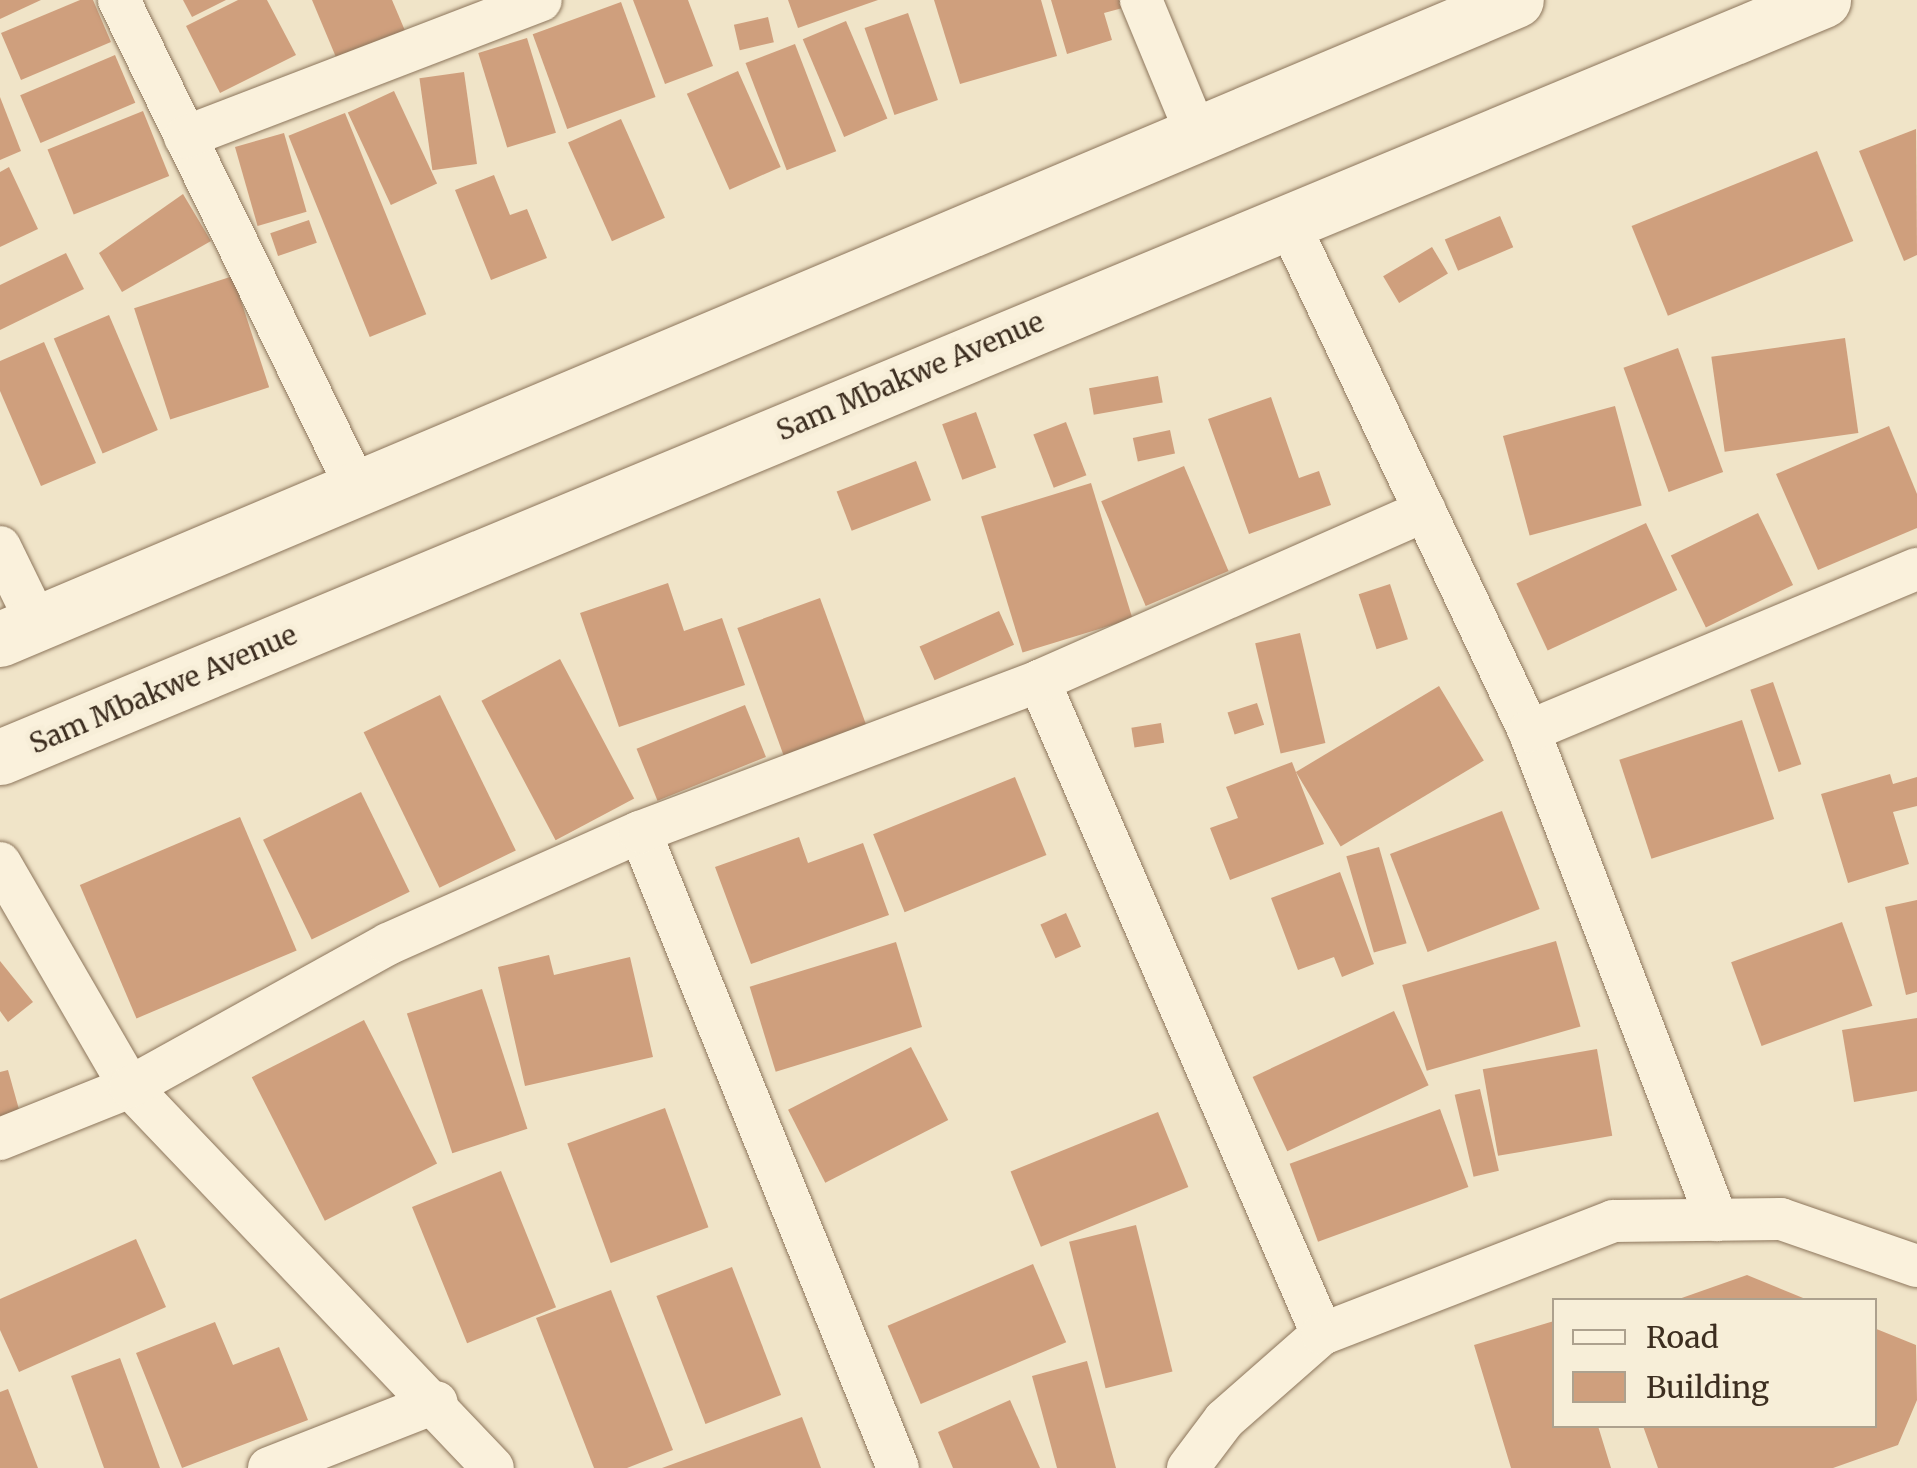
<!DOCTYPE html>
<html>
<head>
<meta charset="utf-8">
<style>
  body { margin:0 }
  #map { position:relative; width:1917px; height:1468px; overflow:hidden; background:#f0e4c8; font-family:Merriweather,serif }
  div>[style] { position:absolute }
  .building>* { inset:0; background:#cf9f7d; transform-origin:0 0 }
  .roads { filter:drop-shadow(0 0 2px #8d765c) drop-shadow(0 0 2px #8d765c) }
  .street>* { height:42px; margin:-21px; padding:0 21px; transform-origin:21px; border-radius:21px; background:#faf1dc }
  .secondary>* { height:55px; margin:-27.5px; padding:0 27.5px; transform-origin:27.5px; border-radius:27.5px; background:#faf1dc }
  span { translate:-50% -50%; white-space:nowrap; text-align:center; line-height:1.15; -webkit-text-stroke:10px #f7eed8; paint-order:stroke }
  .street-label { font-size:28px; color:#3d2e20 }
  .legend { position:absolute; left:1552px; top:1298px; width:325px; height:130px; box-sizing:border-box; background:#f7eed8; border:2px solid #ada18e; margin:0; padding:12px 18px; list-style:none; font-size:30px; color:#3d2e20 }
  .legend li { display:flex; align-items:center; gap:20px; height:50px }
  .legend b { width:50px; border:2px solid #ada18e }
</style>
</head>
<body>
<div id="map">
  <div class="building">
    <div style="clip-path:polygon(0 0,41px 0,0 19px)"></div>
    <div style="clip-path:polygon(80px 0,93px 0,111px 42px,21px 80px,1px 33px)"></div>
    <div style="clip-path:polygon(183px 0,226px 0,192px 17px)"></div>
    <div style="clip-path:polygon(238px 0,267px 0,296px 55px,220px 93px,186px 26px)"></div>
    <div style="clip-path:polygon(312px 0,392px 0,406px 33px,338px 62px)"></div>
    <div style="clip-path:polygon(633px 0,688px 0,713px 66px,665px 84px)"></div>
    <div style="clip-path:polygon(788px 0,878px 0,798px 28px)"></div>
    <div style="clip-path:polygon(934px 0,1041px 0,1057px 56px,960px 84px)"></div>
    <div style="clip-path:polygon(1051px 0,1128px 0,1130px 6px,1104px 13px,1112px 40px,1067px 54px)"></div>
    <div style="left:621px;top:2px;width:101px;height:94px;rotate:70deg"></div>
    <div style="left:908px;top:13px;width:92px;height:46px;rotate:71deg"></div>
    <div style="left:768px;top:17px;width:26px;height:35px;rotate:77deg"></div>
    <div style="left:846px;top:21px;width:106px;height:47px;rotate:67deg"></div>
    <div style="left:527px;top:38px;width:99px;height:51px;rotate:73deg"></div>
    <div style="left:795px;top:44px;width:115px;height:53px;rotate:69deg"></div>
    <div style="left:115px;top:55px;width:52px;height:103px;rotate:67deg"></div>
    <div style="left:738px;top:71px;width:105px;height:56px;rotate:66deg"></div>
    <div style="left:464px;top:72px;width:93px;height:45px;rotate:82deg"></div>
    <div style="left:394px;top:91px;width:102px;height:51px;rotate:65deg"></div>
    <div style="clip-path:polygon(0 97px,21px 151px,0 160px)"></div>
    <div style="left:143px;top:111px;width:70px;height:103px;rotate:68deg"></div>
    <div style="left:345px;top:113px;width:217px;height:61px;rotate:68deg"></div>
    <div style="left:621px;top:119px;width:108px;height:58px;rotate:66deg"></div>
    <div style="clip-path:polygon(1916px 129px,1917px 255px,1904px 261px,1859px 151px)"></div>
    <div style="left:284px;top:133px;width:82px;height:51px;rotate:74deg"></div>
    <div style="left:1817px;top:151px;width:97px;height:200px;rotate:68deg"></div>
    <div style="clip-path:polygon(9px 167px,38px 229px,0 247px,0 172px)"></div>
    <div style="clip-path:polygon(494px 175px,510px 215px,527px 209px,547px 258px,491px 280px,455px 190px)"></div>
    <div style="clip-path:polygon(183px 194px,211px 241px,122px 292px,99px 253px)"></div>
    <div style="left:1500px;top:216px;width:34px;height:60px;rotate:67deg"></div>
    <div style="left:309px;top:220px;width:24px;height:41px;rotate:71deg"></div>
    <div style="left:1432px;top:247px;width:31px;height:57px;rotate:59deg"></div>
    <div style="clip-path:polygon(66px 253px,84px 289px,0 330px,0 285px)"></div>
    <div style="left:233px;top:276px;width:117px;height:104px;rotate:72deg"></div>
    <div style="left:109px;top:315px;width:125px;height:60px;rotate:67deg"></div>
    <div style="left:1845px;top:338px;width:96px;height:135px;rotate:82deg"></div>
    <div style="clip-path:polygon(44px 342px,96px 463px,41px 486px,0 391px,0 361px)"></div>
    <div style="left:1678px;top:348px;width:132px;height:58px;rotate:70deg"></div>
    <div style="left:1158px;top:376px;width:27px;height:70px;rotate:80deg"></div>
    <div style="clip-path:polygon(1271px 397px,1299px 478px,1319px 471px,1331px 505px,1249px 534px,1208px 419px)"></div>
    <div style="left:1615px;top:406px;width:103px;height:116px;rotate:75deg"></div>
    <div style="left:976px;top:412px;width:59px;height:36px;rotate:70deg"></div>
    <div style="left:1066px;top:422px;width:57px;height:35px;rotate:69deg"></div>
    <div style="clip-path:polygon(1889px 426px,1917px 494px,1917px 528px,1818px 570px,1776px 474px)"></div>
    <div style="left:1170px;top:430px;width:24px;height:38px;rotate:78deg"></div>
    <div style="left:916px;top:461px;width:42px;height:85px;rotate:69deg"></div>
    <div style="left:1184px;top:466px;width:114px;height:90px;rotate:67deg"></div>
    <div style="left:1091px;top:483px;width:142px;height:115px;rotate:73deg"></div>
    <div style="left:1758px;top:513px;width:80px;height:97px;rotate:64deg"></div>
    <div style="left:1646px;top:523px;width:74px;height:143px;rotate:65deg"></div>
    <div style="clip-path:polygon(668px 583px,684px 631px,722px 618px,745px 685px,619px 727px,580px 613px)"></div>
    <div style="left:1390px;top:584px;width:58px;height:33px;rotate:72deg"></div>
    <div style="left:820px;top:598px;width:136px;height:88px;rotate:70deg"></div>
    <div style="left:999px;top:611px;width:37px;height:87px;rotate:66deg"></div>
    <div style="left:1300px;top:633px;width:113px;height:46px;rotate:77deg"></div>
    <div style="left:560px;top:659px;width:158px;height:89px;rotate:62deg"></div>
    <div style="left:1773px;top:682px;width:87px;height:24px;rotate:71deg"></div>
    <div style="left:1439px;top:686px;width:87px;height:167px;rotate:59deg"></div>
    <div style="left:440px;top:695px;width:173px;height:85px;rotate:64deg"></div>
    <div style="left:1257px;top:703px;width:23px;height:31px;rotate:72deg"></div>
    <div style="left:745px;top:705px;width:56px;height:117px;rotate:68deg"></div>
    <div style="left:1742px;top:720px;width:104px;height:129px;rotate:72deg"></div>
    <div style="left:1161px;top:723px;width:20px;height:30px;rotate:81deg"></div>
    <div style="clip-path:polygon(1292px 762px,1324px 844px,1230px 880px,1210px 828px,1238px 818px,1226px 787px)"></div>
    <div style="clip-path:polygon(1890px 774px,1893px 784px,1917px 777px,1917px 806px,1893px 812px,1909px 864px,1848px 883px,1821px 794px)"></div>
    <div style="left:1015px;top:777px;width:84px;height:153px;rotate:68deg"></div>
    <div style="left:361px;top:792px;width:111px;height:109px;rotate:64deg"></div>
    <div style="left:1502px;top:811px;width:105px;height:120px;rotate:69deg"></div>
    <div style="left:240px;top:817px;width:145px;height:174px;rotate:67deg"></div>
    <div style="clip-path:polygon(799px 837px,808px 863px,863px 843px,889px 915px,751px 964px,715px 867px)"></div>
    <div style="left:1379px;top:847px;width:100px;height:34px;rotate:74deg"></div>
    <div style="clip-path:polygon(1340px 872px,1374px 964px,1342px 977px,1334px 957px,1298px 970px,1271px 898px)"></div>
    <div style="clip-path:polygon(1917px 900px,1917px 992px,1906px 995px,1885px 907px)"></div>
    <div style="left:1066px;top:913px;width:37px;height:28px;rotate:66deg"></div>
    <div style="left:1842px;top:922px;width:89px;height:118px;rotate:70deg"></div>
    <div style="left:1556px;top:941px;width:89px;height:160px;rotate:74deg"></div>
    <div style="left:896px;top:942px;width:89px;height:153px;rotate:73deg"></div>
    <div style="clip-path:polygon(549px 955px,554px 975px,630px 957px,653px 1057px,525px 1086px,498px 967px)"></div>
    <div style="clip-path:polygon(0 961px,33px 1002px,8px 1022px,0 1011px)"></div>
    <div style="left:482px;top:989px;width:147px;height:79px;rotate:72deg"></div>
    <div style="left:1394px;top:1011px;width:82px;height:156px;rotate:65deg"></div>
    <div style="clip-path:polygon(1917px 1018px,1917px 1091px,1854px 1102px,1842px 1030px)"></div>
    <div style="left:364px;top:1020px;width:161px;height:126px;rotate:63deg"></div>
    <div style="left:911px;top:1047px;width:82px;height:138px;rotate:63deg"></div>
    <div style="left:1597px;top:1049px;width:88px;height:116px;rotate:80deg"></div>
    <div style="clip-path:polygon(8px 1070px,20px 1113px,0 1119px,0 1072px)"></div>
    <div style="left:1480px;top:1089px;width:84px;height:26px;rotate:77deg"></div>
    <div style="left:665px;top:1108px;width:127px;height:104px;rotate:70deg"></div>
    <div style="left:1440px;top:1109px;width:83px;height:160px;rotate:70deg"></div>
    <div style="left:1158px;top:1112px;width:81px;height:159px;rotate:68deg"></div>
    <div style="left:501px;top:1171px;width:147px;height:96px;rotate:68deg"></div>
    <div style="left:1136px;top:1225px;width:151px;height:69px;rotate:76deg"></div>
    <div style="clip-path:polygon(136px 1239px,166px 1307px,19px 1372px,0 1330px,0 1299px)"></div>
    <div style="left:1033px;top:1264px;width:85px;height:158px;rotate:67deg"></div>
    <div style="left:732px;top:1267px;width:137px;height:81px;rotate:69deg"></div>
    <div style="clip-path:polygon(1747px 1275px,1808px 1300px,1676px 1300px)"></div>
    <div style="clip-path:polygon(611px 1290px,673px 1450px,627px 1468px,594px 1468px,536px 1318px)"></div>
    <div style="clip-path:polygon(1554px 1321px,1554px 1426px,1598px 1426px,1611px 1468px,1511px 1468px,1474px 1345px)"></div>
    <div style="clip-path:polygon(215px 1322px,233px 1365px,279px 1347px,308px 1420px,182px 1468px,136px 1353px)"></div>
    <div style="clip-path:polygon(1874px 1328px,1916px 1345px,1917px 1400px,1898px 1445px,1833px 1468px,1658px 1468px,1643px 1426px,1874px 1426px)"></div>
    <div style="clip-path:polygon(120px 1358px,160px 1468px,104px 1468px,71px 1376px)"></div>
    <div style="clip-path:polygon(1087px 1361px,1116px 1468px,1057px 1468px,1032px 1376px)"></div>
    <div style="clip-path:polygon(8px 1389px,38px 1468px,0 1468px,0 1392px)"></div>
    <div style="clip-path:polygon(1010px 1400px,1040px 1468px,953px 1468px,938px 1432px)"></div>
    <div style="clip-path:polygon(802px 1417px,821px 1468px,662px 1468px)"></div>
  </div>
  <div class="roads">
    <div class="street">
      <div style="left:119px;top:0;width:546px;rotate:64.04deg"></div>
      <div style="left:1141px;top:0;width:146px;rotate:67.5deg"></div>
      <div style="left:185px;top:137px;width:381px;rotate:-21deg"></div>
      <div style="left:1286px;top:218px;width:568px;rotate:64.65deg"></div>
      <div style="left:1529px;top:731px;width:524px;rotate:68.97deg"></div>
      <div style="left:0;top:547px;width:85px;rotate:64deg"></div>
      <div style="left:1039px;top:681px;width:712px;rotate:66.57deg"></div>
      <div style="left:1529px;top:731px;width:420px;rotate:-22.7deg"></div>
      <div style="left:640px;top:832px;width:686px;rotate:67.92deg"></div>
      <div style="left:0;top:863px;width:259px;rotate:59.9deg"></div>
      <div style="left:130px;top:1087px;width:526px;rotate:46.39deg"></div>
      <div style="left:0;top:1139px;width:140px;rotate:-21.8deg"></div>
      <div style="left:130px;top:1087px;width:295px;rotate:-29deg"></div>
      <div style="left:388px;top:944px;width:276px;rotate:-24deg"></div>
      <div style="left:640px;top:832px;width:427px;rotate:-20.7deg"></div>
      <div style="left:1039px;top:681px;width:422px;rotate:-23.8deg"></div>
      <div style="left:269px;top:1468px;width:180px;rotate:-21.4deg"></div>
      <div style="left:1188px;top:1468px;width:60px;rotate:-53.1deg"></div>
      <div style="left:1224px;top:1420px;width:130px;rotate:-41.3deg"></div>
      <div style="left:1322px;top:1334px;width:312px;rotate:-21.2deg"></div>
      <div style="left:1613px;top:1221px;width:168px;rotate:-0.7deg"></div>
      <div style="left:1781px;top:1219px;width:144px;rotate:19.1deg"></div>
    </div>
    <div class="secondary">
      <div style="left:0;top:639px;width:1645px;rotate:-22.86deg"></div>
      <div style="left:0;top:757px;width:1974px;rotate:-22.55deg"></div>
    </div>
  </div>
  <div class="street-label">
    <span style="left:910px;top:376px;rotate:-23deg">Sam Mbakwe Avenue</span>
    <span style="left:163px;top:689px;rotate:-23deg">Sam Mbakwe Avenue</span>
  </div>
  <ul class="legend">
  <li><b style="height:12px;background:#faf1dc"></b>Road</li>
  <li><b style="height:28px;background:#cf9f7d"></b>Building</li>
  </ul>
</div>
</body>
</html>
